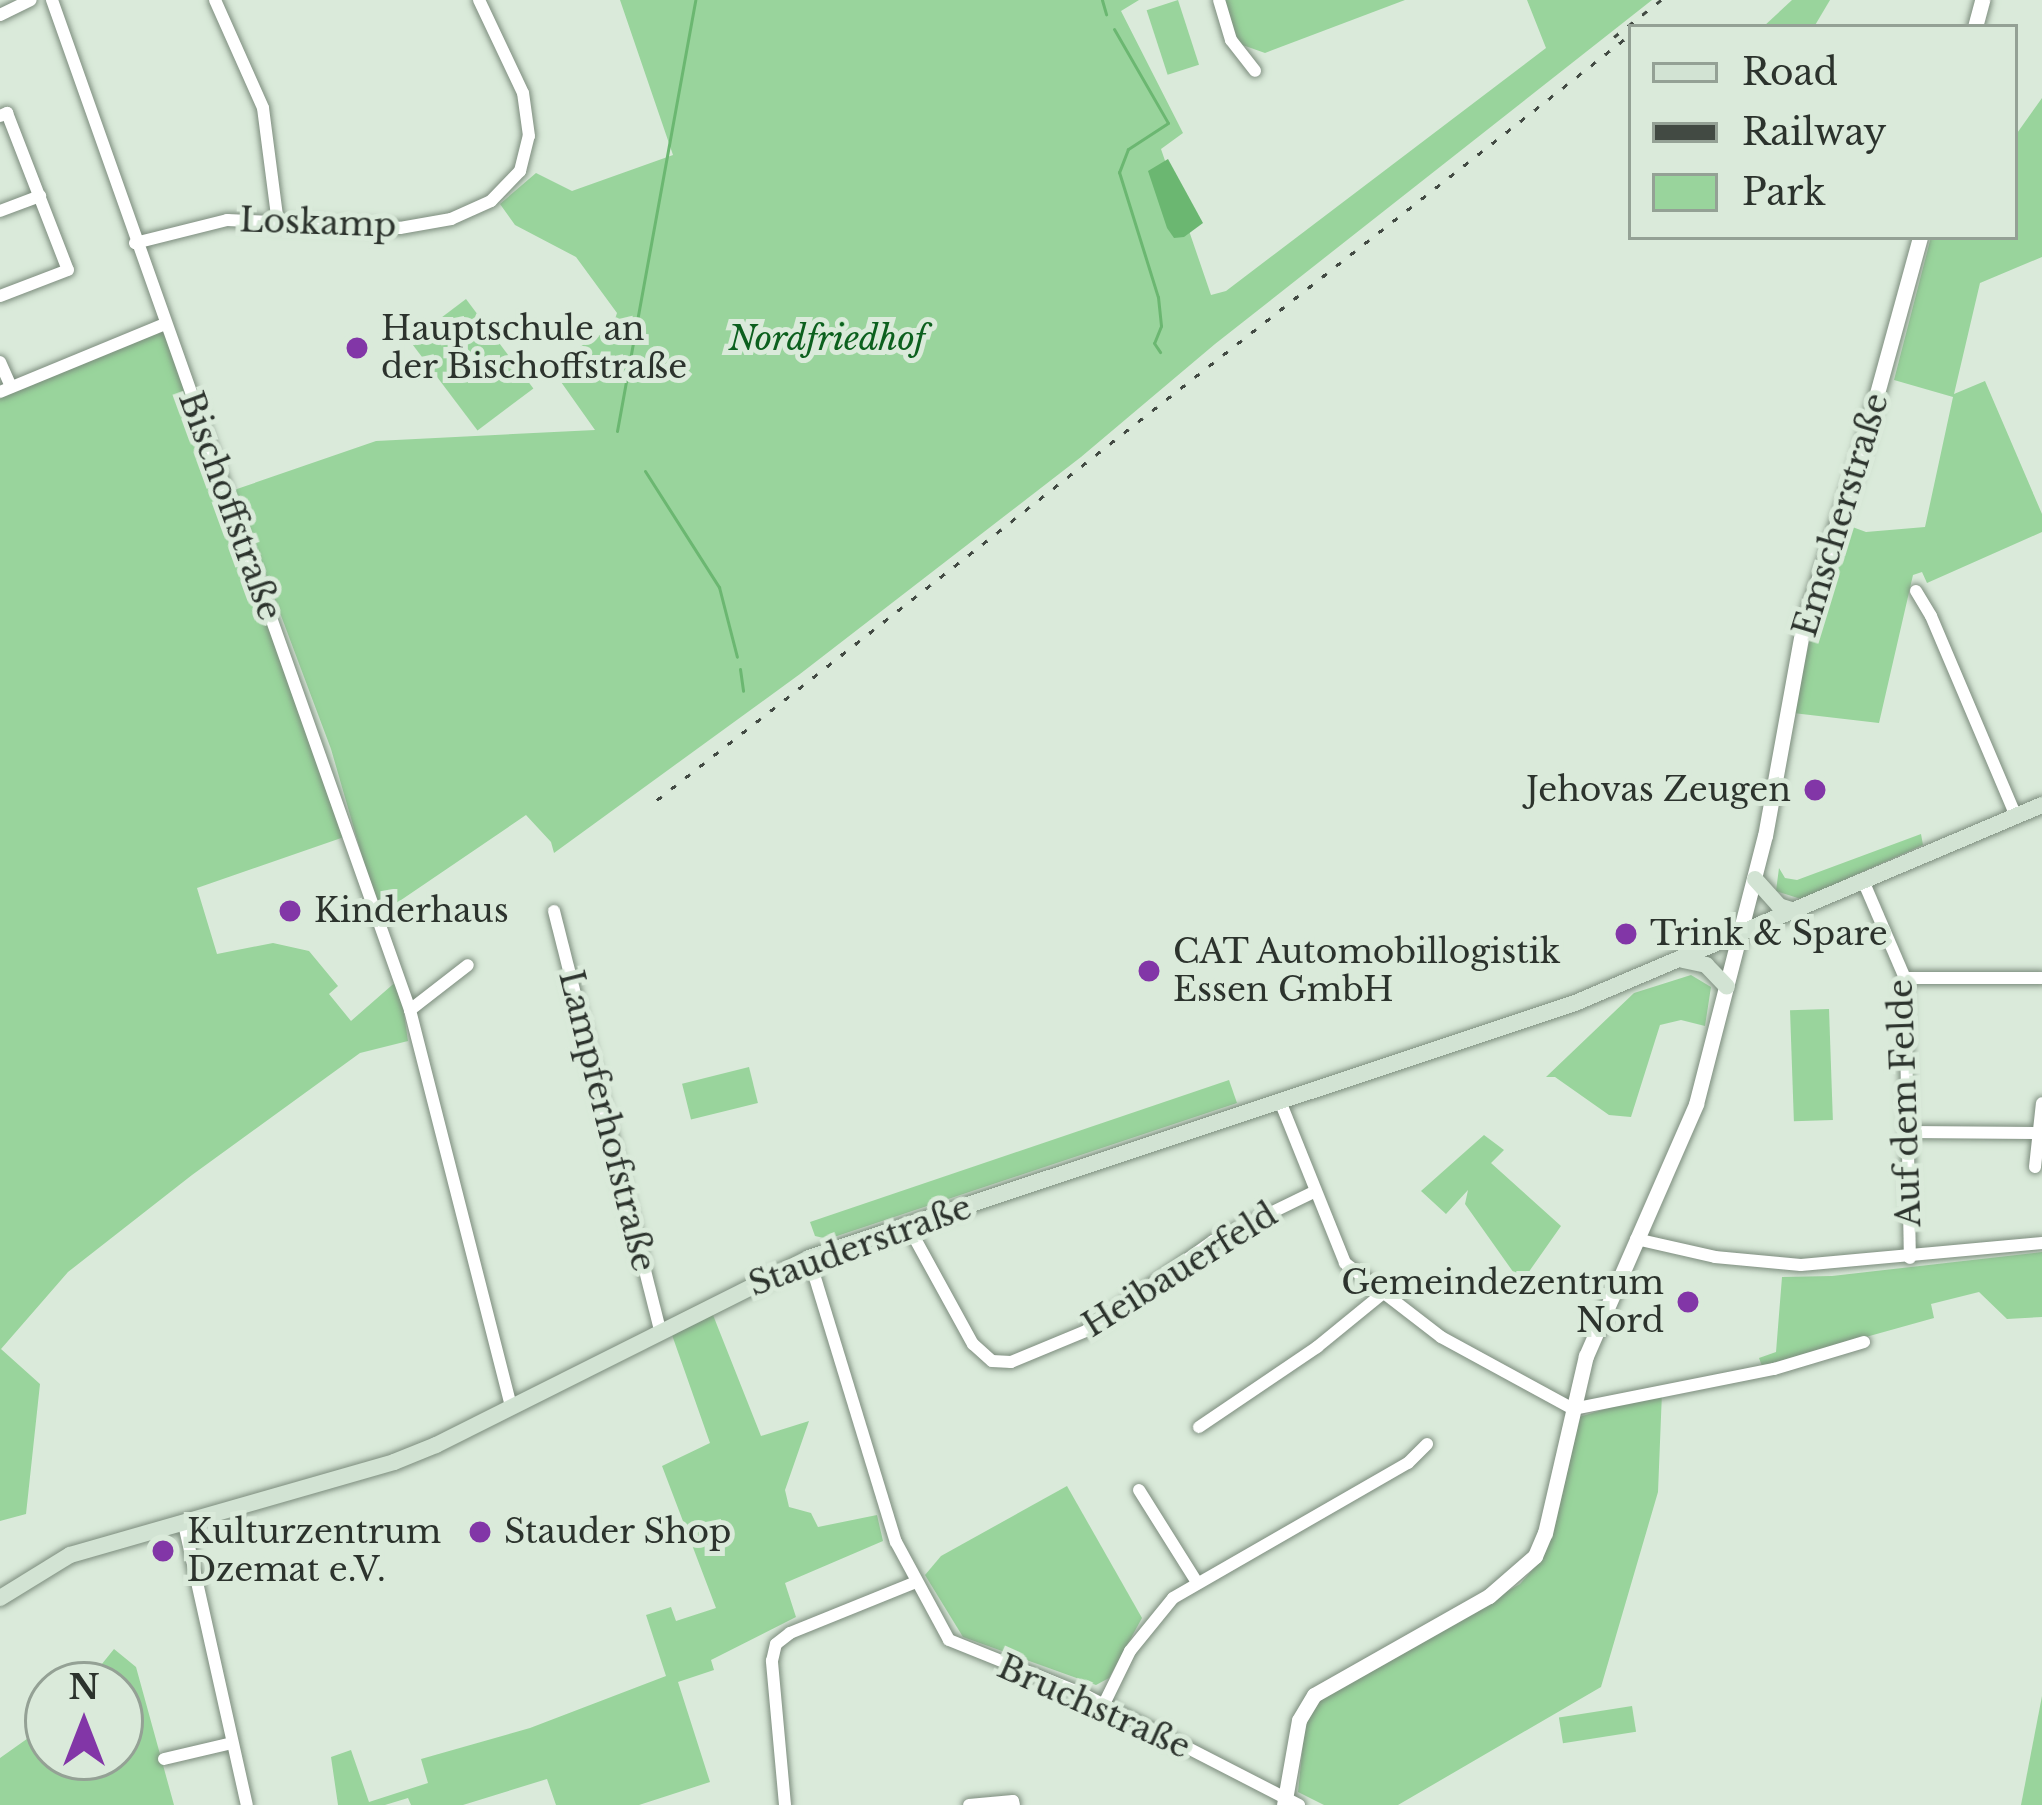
<!DOCTYPE html>
<html>
<head>
<meta charset="utf-8">
<style>
  body { margin:0 }
  #map { position:relative; width:2042px; height:1805px; overflow:hidden; background:#daeada; font-family:"Libre Baskerville",serif }
  div>[style] { position:absolute }
  .green>* { inset:0; background:#99d49c; transform-origin:0 0 }
  .water>* { inset:0; background:#6bb771 }
  .stream>* { height:3px; margin:-1.5px; padding:0 1.5px; transform-origin:1.5px; border-radius:1.5px; background:#6bb771 }
  .roads { filter:drop-shadow(0 0 3px #7c8c7d) drop-shadow(0 0 3px #7c8c7d) }
  .minor>* { height:12px; margin:-6px; padding:0 6px; transform-origin:6px; border-radius:6px; background:#fff }
  .tertiary>* { height:15px; margin:-7.5px; padding:0 7.5px; transform-origin:7.5px; border-radius:7.5px; background:#fff }
  .secondary>* { height:16px; margin:-8px; padding:0 8px; transform-origin:8px; border-radius:8px; background:#d2e3d3 }
  .rail>* { height:3px; margin-top:-1.5px; transform-origin:0; background:repeating-linear-gradient(90deg,#424a43 0 6px,transparent 0 18px) }
  .dots>* { width:33px; height:33px; translate:-50% -50%; box-sizing:border-box; border:6px solid #daeada; border-radius:50% }
  span { translate:-50% -50%; white-space:nowrap; text-align:center; line-height:1.15; -webkit-text-stroke:10px #daeada; paint-order:stroke }
  .street-label { font-size:33px; color:#2c332d }
  .poi-label { font-size:33px; color:#2c332d }
  .left { translate:0 -50%; text-align:left }
  .right { translate:-100% -50%; text-align:right }
  .park-label { font-size:33px; color:#0c601e; font-style:italic }
  .legend { position:absolute; left:1628px; top:24px; width:390px; height:216px; box-sizing:border-box; background:#daeada; border:3px solid #94a195; margin:0; padding:15px 21px; list-style:none; font-size:36px; color:#2c332d }
  .legend li { display:flex; align-items:center; gap:24px; height:60px }
  .legend b { width:60px; border:3px solid #94a195 }
  .north { position:absolute; left:24px; top:1661px; width:120px; height:120px; box-sizing:border-box; background:#daeada; border:3px solid #94a195; border-radius:50%; rotate:0deg; font-size:33px; font-weight:700; line-height:48px; text-align:center; color:#2c332d }
  .north::after { content:''; display:block; margin:auto; width:42px; height:54px; background:#8236a7; clip-path:polygon(50% 0,100% 100%,50% 72%,0 100%) }
</style>
</head>
<body>
<div id="map">
  <div class="green">
    <div style="clip-path:polygon(620px 0,1139px 0,1121px 11px,1183px 133px,1161px 149px,1211px 295px,1226px 291px,1546px 48px,1527px 0,1652px 0,1215px 344px,1081px 457px,800px 674px,554px 853px,551px 842px,526px 815px,379px 915px,331px 749px,234px 490px,376px 441px,595px 430px,549px 365px,612px 328px,617px 313px,576px 257px,515px 225px,500px 204px,536px 173px,572px 191px,673px 155px)"></div>
    <div style="left:1178px;top:0;width:68px;height:33px;rotate:72deg"></div>
    <div style="clip-path:polygon(1221px 0,1405px 0,1265px 53px,1234px 42px)"></div>
    <div style="clip-path:polygon(1792px 0,1830px 0,1814px 27px,1763px 27px)"></div>
    <div style="clip-path:polygon(2042px 98px,2042px 257px,1980px 283px,1954px 394px,1985px 381px,2042px 514px,2042px 532px,1927px 583px,1922px 572px,1913px 575px,1879px 723px,1793px 713px,1815px 617px,1847px 525px,1866px 532px,1925px 527px,1953px 397px,1894px 380px,1931px 237px,2015px 237px,2015px 136px)"></div>
    <div style="left:466px;top:299px;width:112px;height:70px;rotate:53deg"></div>
    <div style="clip-path:polygon(163px 328px,347px 836px,197px 888px,217px 954px,273px 943px,309px 951px,338px 986px,329px 994px,351px 1021px,399px 979px,408px 1041px,360px 1053px,192px 1175px,68px 1272px,1px 1349px,40px 1384px,26px 1514px,0 1521px,0 394px)"></div>
    <div style="clip-path:polygon(1921px 834px,1923px 845px,1801px 899px,1776px 891px,1779px 868px,1785px 878px,1797px 880px)"></div>
    <div style="clip-path:polygon(1691px 975px,1711px 987px,1705px 1026px,1681px 1020px,1660px 1025px,1631px 1117px,1609px 1115px,1555px 1077px,1546px 1077px,1634px 993px)"></div>
    <div style="left:1829px;top:1009px;width:111px;height:39px;rotate:88deg"></div>
    <div style="left:749px;top:1067px;width:37px;height:69px;rotate:76deg"></div>
    <div style="clip-path:polygon(1229px 1080px,1237px 1103px,828px 1239px,815px 1236px,810px 1222px)"></div>
    <div style="clip-path:polygon(1484px 1135px,1504px 1150px,1491px 1163px,1561px 1226px,1521px 1283px,1465px 1204px,1468px 1190px,1446px 1214px,1421px 1191px)"></div>
    <div style="clip-path:polygon(2042px 1252px,2042px 1317px,2007px 1319px,1979px 1292px,1931px 1304px,1934px 1318px,1762px 1366px,1759px 1358px,1776px 1352px,1782px 1277px,1832px 1276px)"></div>
    <div style="clip-path:polygon(713px 1315px,761px 1436px,809px 1421px,785px 1490px,789px 1507px,811px 1513px,818px 1527px,877px 1515px,883px 1541px,785px 1583px,796px 1617px,711px 1660px,714px 1670px,678px 1682px,710px 1782px,639px 1805px,556px 1805px,547px 1779px,463px 1805px,411px 1805px,408px 1798px,385px 1805px,338px 1805px,331px 1757px,351px 1750px,369px 1802px,428px 1783px,421px 1759px,530px 1728px,666px 1676px,646px 1615px,671px 1607px,676px 1621px,716px 1608px,662px 1466px,710px 1443px,672px 1335px)"></div>
    <div style="clip-path:polygon(1662px 1392px,1658px 1492px,1601px 1687px,1398px 1805px,1324px 1805px,1298px 1792px,1305px 1725px,1323px 1695px,1520px 1584px,1542px 1559px,1579px 1417px)"></div>
    <div style="clip-path:polygon(1067px 1486px,1142px 1618px,1109px 1678px,1096px 1685px,963px 1637px,925px 1575px,941px 1556px)"></div>
    <div style="clip-path:polygon(114px 1649px,136px 1667px,174px 1805px,0 1805px,0 1758px,48px 1724px,48px 1757px,120px 1757px,120px 1685px,85px 1685px)"></div>
    <div style="clip-path:polygon(2042px 1696px,2042px 1805px,2021px 1805px)"></div>
    <div style="left:1632px;top:1706px;width:26px;height:74px;rotate:81deg"></div>
  </div>
  <div class="water">
    <div style="clip-path:polygon(1168px 159px,1203px 223px,1184px 237px,1174px 238px,1167px 228px,1148px 171px)"></div>
  </div>
  <div class="stream">
    <div style="left:1102px;top:0;width:15px;rotate:74deg"></div>
    <div style="left:1114px;top:29px;width:108px;rotate:60.1deg"></div>
    <div style="left:1168px;top:123px;width:48px;rotate:147deg"></div>
    <div style="left:1128px;top:149px;width:25px;rotate:111deg"></div>
    <div style="left:1119px;top:172px;width:131px;rotate:72.7deg"></div>
    <div style="left:1158px;top:297px;width:29px;rotate:84deg"></div>
    <div style="left:1161px;top:326px;width:18px;rotate:112deg"></div>
    <div style="left:1154px;top:343px;width:11px;rotate:56deg"></div>
    <div style="left:617px;top:431px;width:438px;rotate:-79.7deg"></div>
    <div style="left:645px;top:471px;width:138px;rotate:57.5deg"></div>
    <div style="left:719px;top:587px;width:72px;rotate:75.6deg"></div>
    <div style="left:740px;top:669px;width:22px;rotate:82deg"></div>
  </div>
  <div class="roads">
    <div class="minor">
      <div style="left:52px;top:0;width:1072px;rotate:70.48deg"></div>
      <div style="left:410px;top:1010px;width:410px;rotate:75.7deg"></div>
      <div style="left:215px;top:0;width:118px;rotate:66deg"></div>
      <div style="left:263px;top:108px;width:117px;rotate:82.6deg"></div>
      <div style="left:1219px;top:0;width:42px;rotate:73.3deg"></div>
      <div style="left:1231px;top:40px;width:39px;rotate:52deg"></div>
      <div style="left:0;top:15px;width:34px;rotate:-26deg"></div>
      <div style="left:0;top:116px;width:8px;rotate:-23deg"></div>
      <div style="left:7px;top:113px;width:168px;rotate:68.8deg"></div>
      <div style="left:68px;top:270px;width:73px;rotate:159.1deg"></div>
      <div style="left:0;top:211px;width:43px;rotate:-20.6deg"></div>
      <div style="left:135px;top:243px;width:95px;rotate:-14deg"></div>
      <div style="left:227px;top:220px;width:173px;rotate:2.6deg"></div>
      <div style="left:400px;top:228px;width:52px;rotate:-10deg"></div>
      <div style="left:451px;top:219px;width:44px;rotate:-24.2deg"></div>
      <div style="left:491px;top:201px;width:42px;rotate:-46deg"></div>
      <div style="left:520px;top:171px;width:36px;rotate:-76deg"></div>
      <div style="left:529px;top:136px;width:43px;rotate:-97.9deg"></div>
      <div style="left:523px;top:93px;width:103px;rotate:-115.3deg"></div>
      <div style="left:0;top:362px;width:27px;rotate:66deg"></div>
      <div style="left:0;top:392px;width:178px;rotate:-22.4deg"></div>
      <div style="left:1916px;top:591px;width:29px;rotate:59deg"></div>
      <div style="left:1931px;top:616px;width:217px;rotate:67deg"></div>
      <div style="left:1864px;top:883px;width:103px;rotate:66.7deg"></div>
      <div style="left:1905px;top:978px;width:280px;rotate:89deg"></div>
      <div style="left:554px;top:911px;width:433px;rotate:75.8deg"></div>
      <div style="left:1905px;top:978px;width:137px"></div>
      <div style="left:410px;top:1010px;width:73px;rotate:-37.8deg"></div>
      <div style="left:1280px;top:1101px;width:175px;rotate:68.1deg"></div>
      <div style="left:1345px;top:1263px;width:121px;rotate:37.6deg"></div>
      <div style="left:1441px;top:1337px;width:150px;rotate:28.6deg"></div>
      <div style="left:1573px;top:1409px;width:205px;rotate:-11.3deg"></div>
      <div style="left:1774px;top:1369px;width:94px;rotate:-16.7deg"></div>
      <div style="left:1910px;top:1132px;width:125px;rotate:0.5deg"></div>
      <div style="left:2035px;top:1167px;width:64px;rotate:-83.8deg"></div>
      <div style="left:908px;top:1226px;width:135px;rotate:61.2deg"></div>
      <div style="left:973px;top:1344px;width:25px;rotate:42deg"></div>
      <div style="left:992px;top:1361px;width:19px;rotate:3deg"></div>
      <div style="left:1011px;top:1362px;width:81px;rotate:-22.5deg"></div>
      <div style="left:1086px;top:1331px;width:156px;rotate:-35.3deg"></div>
      <div style="left:1213px;top:1241px;width:112px;rotate:-25.9deg"></div>
      <div style="left:1636px;top:1239px;width:81px;rotate:12.8deg"></div>
      <div style="left:1715px;top:1257px;width:86px;rotate:5.3deg"></div>
      <div style="left:1801px;top:1265px;width:242px;rotate:-5.2deg"></div>
      <div style="left:809px;top:1258px;width:297px;rotate:73deg"></div>
      <div style="left:896px;top:1542px;width:111px;rotate:61.6deg"></div>
      <div style="left:949px;top:1640px;width:144px;rotate:21.9deg"></div>
      <div style="left:1083px;top:1694px;width:243px;rotate:27.2deg"></div>
      <div style="left:1199px;top:1427px;width:143px;rotate:-34.1deg"></div>
      <div style="left:1317px;top:1347px;width:84px;rotate:-39.2deg"></div>
      <div style="left:1139px;top:1490px;width:107px;rotate:57.9deg"></div>
      <div style="left:184px;top:1524px;width:288px;rotate:77.4deg"></div>
      <div style="left:1104px;top:1704px;width:59px;rotate:-63.9deg"></div>
      <div style="left:1130px;top:1651px;width:68px;rotate:-50.9deg"></div>
      <div style="left:1173px;top:1598px;width:271px;rotate:-29.9deg"></div>
      <div style="left:1408px;top:1463px;width:27px;rotate:-45deg"></div>
      <div style="left:164px;top:1759px;width:70px;rotate:-13.2deg"></div>
      <div style="left:785px;top:1805px;width:145px;rotate:-95.2deg"></div>
      <div style="left:772px;top:1661px;width:17px;rotate:-77deg"></div>
      <div style="left:776px;top:1644px;width:18px;rotate:-38deg"></div>
      <div style="left:790px;top:1633px;width:134px;rotate:-22deg"></div>
      <div style="left:969px;top:1805px;width:44px;rotate:-5.2deg"></div>
      <div style="left:1013px;top:1801px;width:4px;rotate:76deg"></div>
    </div>
    <div class="tertiary">
      <div style="left:1975px;top:27px;width:28px;rotate:-75deg"></div>
      <div style="left:1284px;top:1805px;width:86px;rotate:-80deg"></div>
      <div style="left:1299px;top:1720px;width:29px;rotate:-59deg"></div>
      <div style="left:1314px;top:1695px;width:201px;rotate:-29.5deg"></div>
      <div style="left:1489px;top:1596px;width:61px;rotate:-41deg"></div>
      <div style="left:1535px;top:1556px;width:25px;rotate:-67deg"></div>
      <div style="left:1545px;top:1533px;width:182px;rotate:-77deg"></div>
      <div style="left:1586px;top:1356px;width:275px;rotate:-66.4deg"></div>
      <div style="left:1696px;top:1104px;width:277px;rotate:-75.6deg"></div>
      <div style="left:1765px;top:836px;width:213px;rotate:-79.7deg"></div>
      <div style="left:1803px;top:626px;width:180px;rotate:-71.6deg"></div>
      <div style="left:1860px;top:455px;width:226px;rotate:-74.6deg"></div>
    </div>
    <div class="secondary">
      <div style="left:1755px;top:879px;width:36px;rotate:48deg"></div>
      <div style="left:1779px;top:906px;width:20px;rotate:18deg"></div>
      <div style="left:1683px;top:960px;width:24px;rotate:12deg"></div>
      <div style="left:1706px;top:965px;width:30px;rotate:46deg"></div>
      <div style="left:0;top:1598px;width:82px;rotate:-31.6deg"></div>
      <div style="left:70px;top:1555px;width:337px;rotate:-16deg"></div>
      <div style="left:394px;top:1462px;width:45px;rotate:-22deg"></div>
      <div style="left:436px;top:1445px;width:417px;rotate:-26.6deg"></div>
      <div style="left:809px;top:1258px;width:807px;rotate:-18.41deg"></div>
      <div style="left:1575px;top:1003px;width:507px;rotate:-22.98deg"></div>
    </div>
  </div>
  <div class="rail">
    <div style="left:1614px;top:37px;width:60px;rotate:-38.2deg"></div>
    <div style="left:657px;top:800px;width:1239px;rotate:-38.18deg"></div>
  </div>
  <div class="dots">
    <div style="left:357px;top:348px;background:#8236a7"></div>
    <div style="left:1815px;top:790px;background:#8236a7"></div>
    <div style="left:290px;top:911px;background:#8236a7"></div>
    <div style="left:1626px;top:934px;background:#8236a7"></div>
    <div style="left:1149px;top:971px;background:#8236a7"></div>
    <div style="left:1688px;top:1302px;background:#8236a7"></div>
    <div style="left:480px;top:1532px;background:#8236a7"></div>
    <div style="left:163px;top:1551px;background:#8236a7"></div>
  </div>
  <div class="street-label">
    <span style="left:318px;top:223px;rotate:2deg">Loskamp</span>
    <span style="left:230px;top:506px;rotate:70deg">Bischoffstraße</span>
    <span style="left:1841px;top:515px;rotate:-73deg">Emscherstraße</span>
    <span style="left:1905px;top:1103px;rotate:-92deg">Auf dem Felde</span>
    <span style="left:607px;top:1121px;rotate:76deg">Lampferhofstraße</span>
    <span style="left:860px;top:1246px;rotate:-20deg">Stauderstraße</span>
    <span style="left:1180px;top:1270px;rotate:-32deg">Heibauerfeld</span>
    <span style="left:1094px;top:1707px;rotate:24deg">Bruchstraße</span>
  </div>
  <div class="poi-label">
    <span class="left" style="left:381px;top:348px">Hauptschule an<br>der Bischoffstraße</span>
    <span class="right" style="left:1791px;top:790px">Jehovas Zeugen</span>
    <span class="left" style="left:314px;top:911px">Kinderhaus</span>
    <span class="left" style="left:1650px;top:934px">Trink &amp; Spare</span>
    <span class="left" style="left:1173px;top:971px">CAT Automobillogistik<br>Essen GmbH</span>
    <span class="right" style="left:1664px;top:1302px">Gemeindezentrum<br>Nord</span>
    <span class="left" style="left:187px;top:1551px">Kulturzentrum<br>Dzemat e.V.</span>
    <span class="left" style="left:504px;top:1532px">Stauder Shop</span>
  </div>
  <div class="park-label">
    <span style="left:827px;top:339px">Nordfriedhof</span>
  </div>
  <ul class="legend">
  <li><b style="height:15px;background:#d2e3d3"></b>Road</li>
  <li><b style="height:15px;background:#424a43"></b>Railway</li>
  <li><b style="height:33px;background:#99d49c"></b>Park</li>
  </ul>
  <div class="north">N</div>
</div>
</body>
</html>
